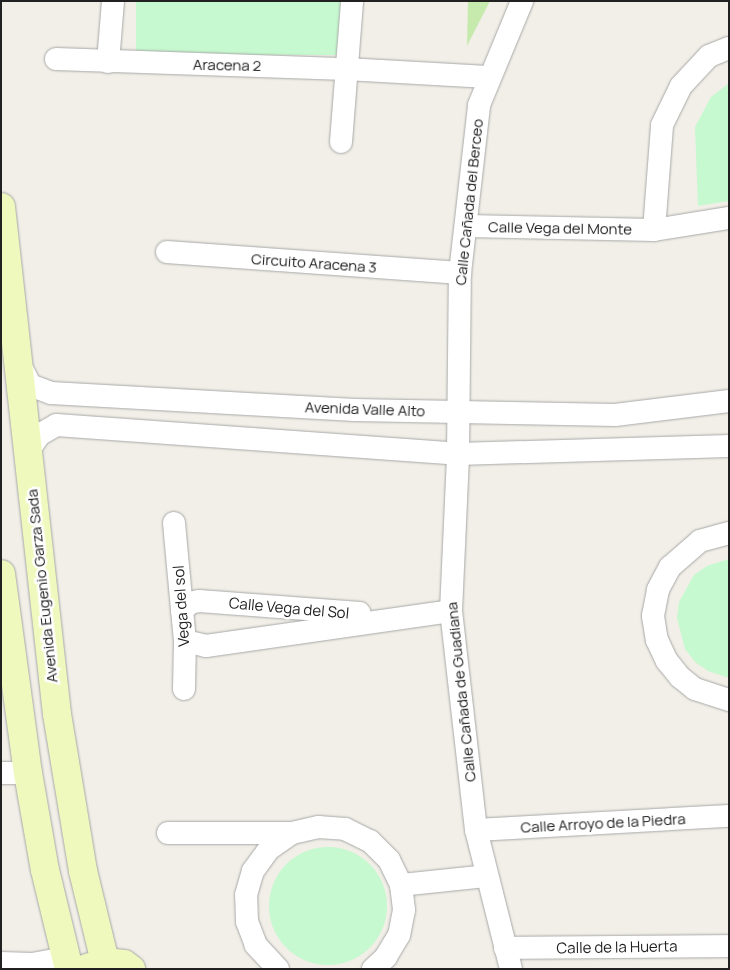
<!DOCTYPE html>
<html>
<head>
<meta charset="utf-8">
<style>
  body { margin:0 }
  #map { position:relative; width:730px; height:970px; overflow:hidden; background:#f1efe7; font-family:Manrope,sans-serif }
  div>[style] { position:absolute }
  .grass>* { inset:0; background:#c6eaae }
  .park>* { inset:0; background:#c6f9cf; transform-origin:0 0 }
  .round { border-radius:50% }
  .roads { filter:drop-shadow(0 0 1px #a8a8a8) drop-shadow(0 0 1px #a8a8a8) }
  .street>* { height:22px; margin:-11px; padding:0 11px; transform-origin:11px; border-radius:11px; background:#fff }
  .secondary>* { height:28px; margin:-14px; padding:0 14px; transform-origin:14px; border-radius:14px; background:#f0f9bd }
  span { translate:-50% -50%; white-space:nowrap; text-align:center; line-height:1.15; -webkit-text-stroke:5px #fff; paint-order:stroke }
  .street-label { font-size:15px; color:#212121 }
  .frame { position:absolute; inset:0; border:2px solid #212121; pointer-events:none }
</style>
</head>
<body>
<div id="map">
  <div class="grass">
    <div style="clip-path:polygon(468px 1px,490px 1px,467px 46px)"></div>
  </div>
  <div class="park">
    <div style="left:136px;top:1px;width:209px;height:54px"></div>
    <div style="clip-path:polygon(729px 83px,729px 201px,698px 206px,695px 127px,711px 97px)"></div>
    <div style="clip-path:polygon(729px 559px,729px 678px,708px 671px,695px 662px,685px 649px,677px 618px,679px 602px,694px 575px,707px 566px)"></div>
    <div class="round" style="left:269px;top:847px;width:118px;height:118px"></div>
  </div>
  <div class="roads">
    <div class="street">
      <div style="left:56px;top:59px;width:290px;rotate:2deg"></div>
      <div style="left:346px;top:69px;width:142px;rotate:3.2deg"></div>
      <div style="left:108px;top:62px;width:61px;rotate:-85.3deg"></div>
      <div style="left:341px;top:142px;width:141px;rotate:-85.5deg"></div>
      <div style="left:466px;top:226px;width:188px;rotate:1.2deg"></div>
      <div style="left:654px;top:230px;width:76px;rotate:-9.1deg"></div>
      <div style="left:654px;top:230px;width:105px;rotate:-85.6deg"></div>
      <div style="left:662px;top:125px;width:43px;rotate:-64deg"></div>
      <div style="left:681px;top:86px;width:41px;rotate:-47deg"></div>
      <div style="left:709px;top:56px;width:22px;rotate:-22deg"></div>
      <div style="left:167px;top:252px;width:294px;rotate:4.1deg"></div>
      <div style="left:19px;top:363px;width:25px;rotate:63deg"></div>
      <div style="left:30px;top:385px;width:22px;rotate:21deg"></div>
      <div style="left:51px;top:393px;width:304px;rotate:3.2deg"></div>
      <div style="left:355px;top:410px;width:260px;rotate:1.1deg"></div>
      <div style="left:615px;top:415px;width:115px;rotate:-7deg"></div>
      <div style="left:27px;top:453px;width:22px;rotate:-56deg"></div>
      <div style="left:39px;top:435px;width:20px;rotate:-30deg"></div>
      <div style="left:56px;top:425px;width:403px;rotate:4.1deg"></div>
      <div style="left:458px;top:454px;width:271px;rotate:-1.7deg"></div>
      <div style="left:174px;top:523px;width:119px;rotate:84.7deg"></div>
      <div style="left:185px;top:641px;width:48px;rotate:91.2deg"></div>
      <div style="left:729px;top:533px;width:30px;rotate:165deg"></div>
      <div style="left:700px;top:541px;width:40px;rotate:139deg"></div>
      <div style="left:670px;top:567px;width:26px;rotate:118deg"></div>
      <div style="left:658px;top:590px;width:26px;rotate:101deg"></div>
      <div style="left:653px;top:616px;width:24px;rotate:81deg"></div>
      <div style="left:657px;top:640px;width:23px;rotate:65deg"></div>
      <div style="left:667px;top:661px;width:21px;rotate:51deg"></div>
      <div style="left:680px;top:677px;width:19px;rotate:39deg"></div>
      <div style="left:695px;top:689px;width:36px;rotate:18deg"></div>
      <div style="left:182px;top:611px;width:11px;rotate:-45deg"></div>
      <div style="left:190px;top:603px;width:9px;rotate:-13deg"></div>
      <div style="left:199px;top:601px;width:161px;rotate:4.3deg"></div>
      <div style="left:185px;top:641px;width:22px;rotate:13deg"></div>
      <div style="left:206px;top:646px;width:247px;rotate:-8.1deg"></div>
      <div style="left:1px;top:773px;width:27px"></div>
      <div style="left:476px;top:830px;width:253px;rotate:-3.2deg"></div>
      <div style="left:168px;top:833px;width:124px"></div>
      <div style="left:401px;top:885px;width:86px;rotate:-6deg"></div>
      <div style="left:505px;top:948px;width:224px;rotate:-0.5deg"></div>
      <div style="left:1px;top:963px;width:31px;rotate:2deg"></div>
      <div style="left:32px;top:964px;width:34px;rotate:-10deg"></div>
      <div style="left:278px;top:969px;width:33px;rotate:-133deg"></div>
      <div style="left:256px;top:945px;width:26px;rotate:-111deg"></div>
      <div style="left:247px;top:921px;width:26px;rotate:-92deg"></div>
      <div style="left:246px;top:895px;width:25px;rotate:-74deg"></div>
      <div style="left:253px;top:871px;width:27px;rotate:-54deg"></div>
      <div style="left:269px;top:849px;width:28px;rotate:-35deg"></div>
      <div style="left:292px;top:833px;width:27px;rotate:-13deg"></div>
      <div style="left:318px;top:827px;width:27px;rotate:4deg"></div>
      <div style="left:345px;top:829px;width:28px;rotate:26deg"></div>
      <div style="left:370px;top:841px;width:27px;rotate:45deg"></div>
      <div style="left:389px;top:860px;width:28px;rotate:64deg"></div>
      <div style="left:401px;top:885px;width:25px;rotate:83deg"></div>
      <div style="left:404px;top:910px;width:25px;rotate:101deg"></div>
      <div style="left:399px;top:935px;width:26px;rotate:121deg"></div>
      <div style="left:386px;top:957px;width:18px;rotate:137deg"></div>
      <div style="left:511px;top:969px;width:143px;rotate:-104.1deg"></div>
      <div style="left:476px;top:830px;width:220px;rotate:-96.5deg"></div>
      <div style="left:451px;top:611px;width:157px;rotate:-87.4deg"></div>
      <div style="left:458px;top:454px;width:181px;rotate:-89.4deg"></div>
      <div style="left:460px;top:273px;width:169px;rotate:-83.5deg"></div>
      <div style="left:479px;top:105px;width:113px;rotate:-67.5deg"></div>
    </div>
    <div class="secondary">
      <div style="left:1px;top:207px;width:510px;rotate:83.7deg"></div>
      <div style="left:57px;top:714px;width:159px;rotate:80.6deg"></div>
      <div style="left:83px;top:871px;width:94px;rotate:76.4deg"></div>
      <div style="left:1px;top:574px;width:201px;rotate:82.3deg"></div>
      <div style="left:28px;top:773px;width:98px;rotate:80.1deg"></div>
      <div style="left:45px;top:870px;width:102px;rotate:76.4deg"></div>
      <div style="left:87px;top:968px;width:19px;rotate:-18deg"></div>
      <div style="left:105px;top:962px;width:19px;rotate:6deg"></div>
      <div style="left:124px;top:964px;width:9px;rotate:36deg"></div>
    </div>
  </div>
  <div class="street-label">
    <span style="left:227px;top:65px;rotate:1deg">Aracena 2</span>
    <span style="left:469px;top:202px;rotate:-84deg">Calle Cañada del Berceo</span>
    <span style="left:560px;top:228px;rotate:1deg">Calle Vega del Monte</span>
    <span style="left:314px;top:263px;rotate:4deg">Circuito Aracena 3</span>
    <span style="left:365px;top:409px;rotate:2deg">Avenida Valle Alto</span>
    <span style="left:42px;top:586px;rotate:-96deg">Avenida Eugenio Garza Sada</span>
    <span style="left:181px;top:606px;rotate:-94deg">Vega del sol</span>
    <span style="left:289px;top:608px;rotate:5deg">Calle Vega del Sol</span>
    <span style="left:461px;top:692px;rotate:-96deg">Calle Cañada de Guadiana</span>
    <span style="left:603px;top:823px;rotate:-3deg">Calle Arroyo de la Piedra</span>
    <span style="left:617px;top:947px;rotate:-1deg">Calle de la Huerta</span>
  </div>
  <div class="frame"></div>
</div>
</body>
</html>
